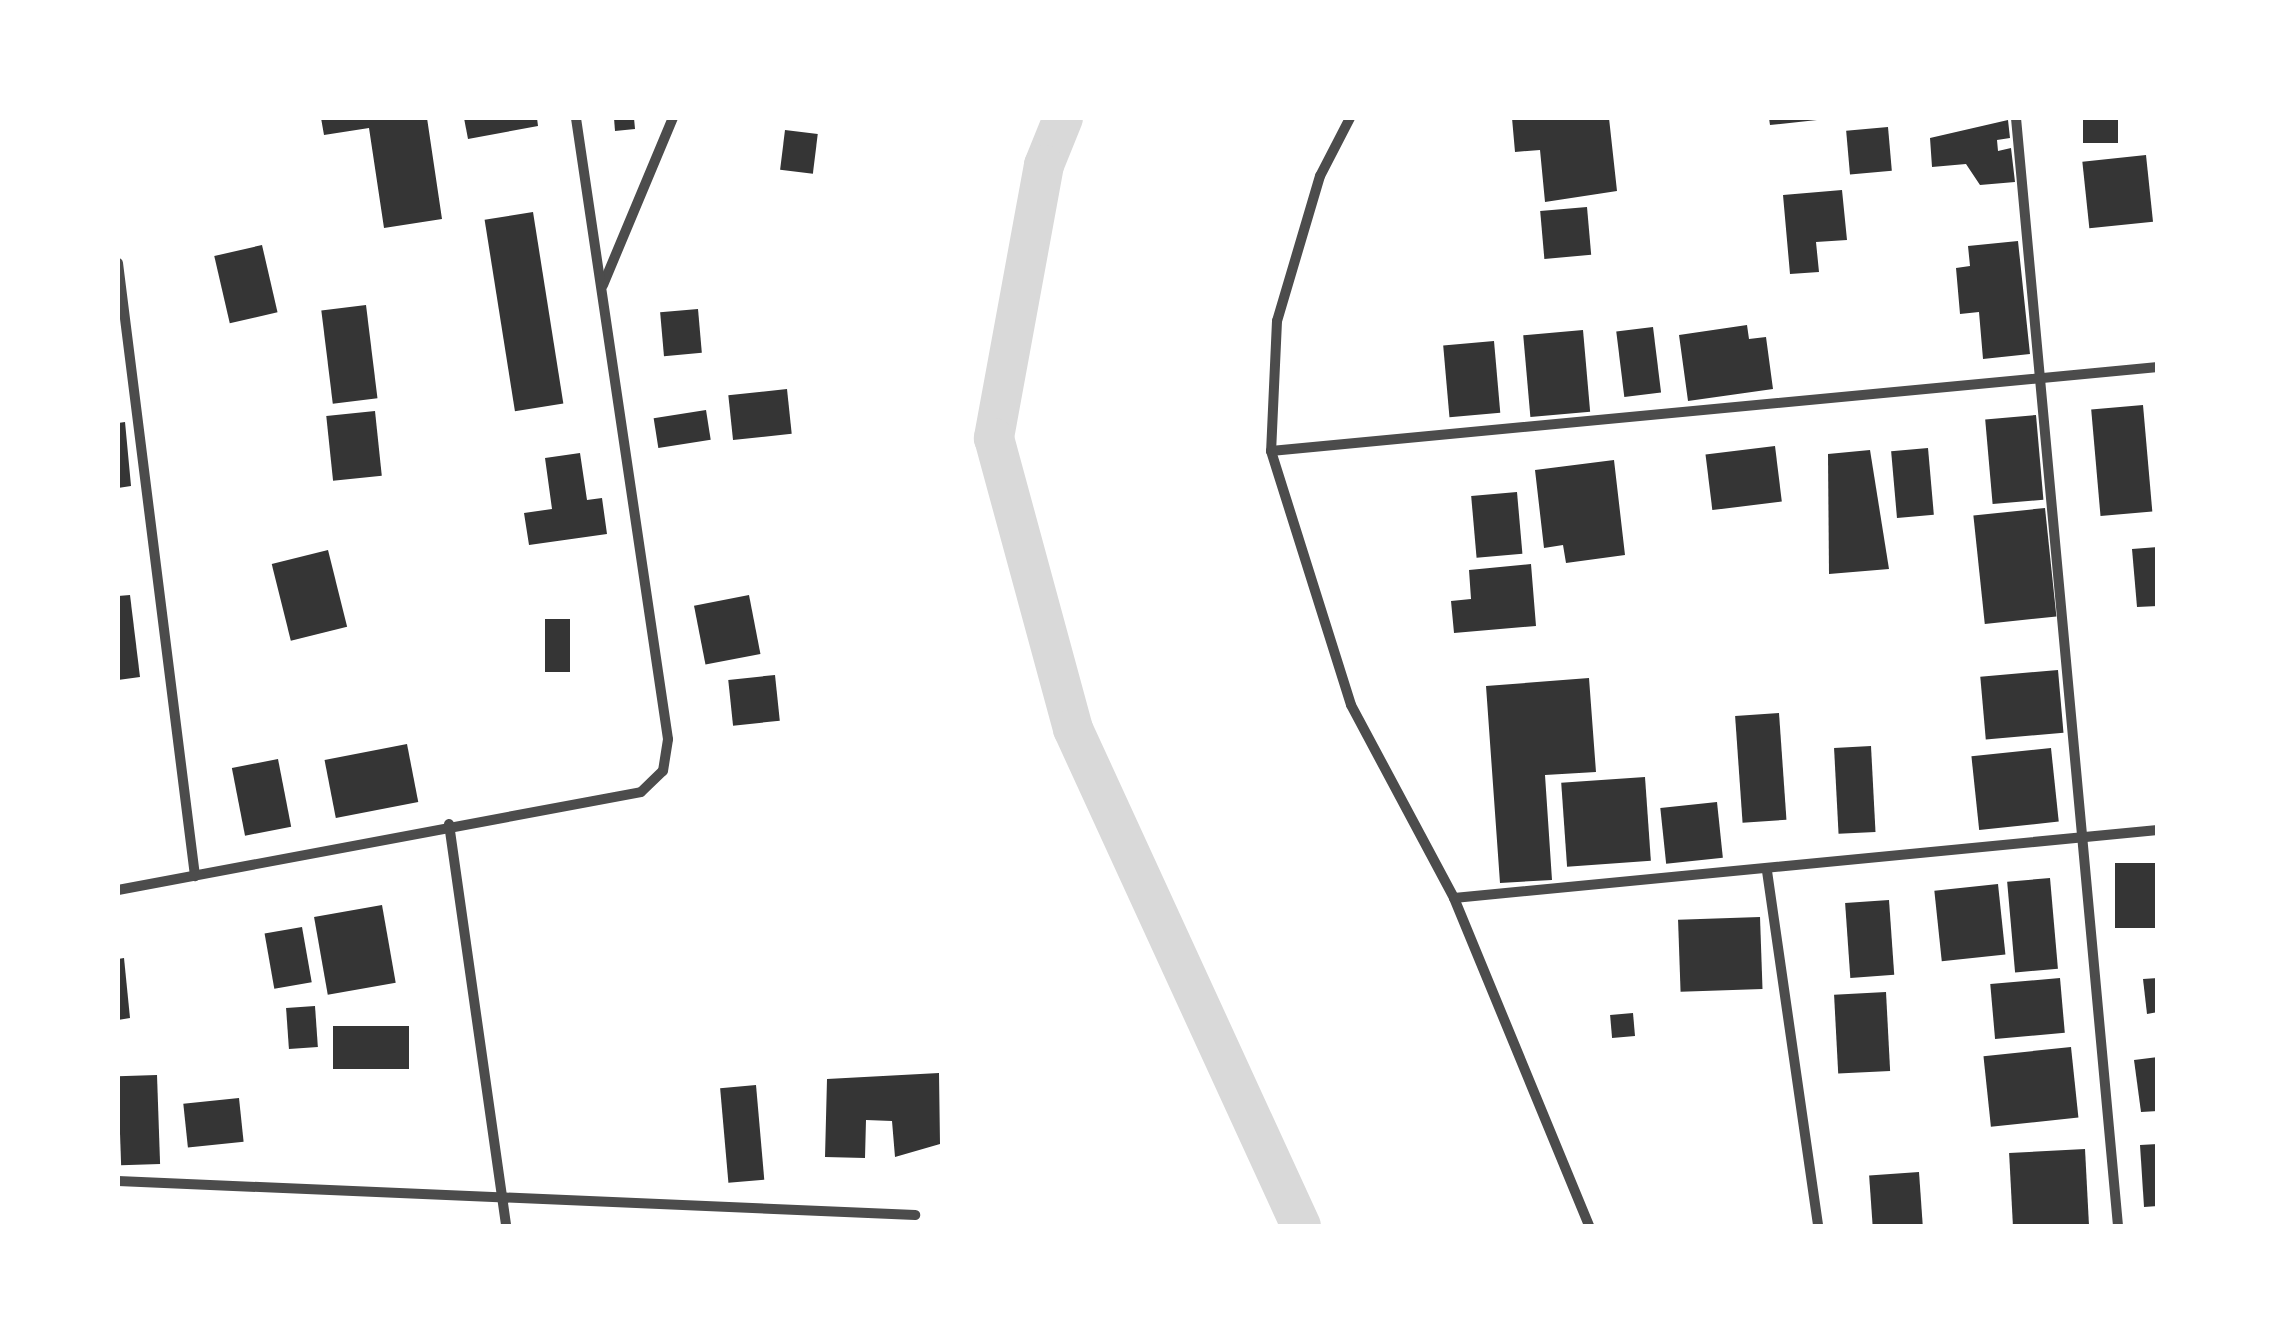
<!DOCTYPE html>
<html>
<head>
<meta charset="utf-8">
<style>
  body { margin:0 }
  #map { position:relative; width:2275px; height:1344px; overflow:hidden; background:#fff; font-family:"Source Sans 3",sans-serif }
  div>[style] { position:absolute }
  .canal>* { height:40px; margin:-20px; padding:0 20px; transform-origin:20px; border-radius:20px; background:#d9d9d9 }
  .building>* { inset:0; background:#353535; transform-origin:0 0 }
  .minor>* { height:10px; margin:-5px; padding:0 5px; transform-origin:5px; border-radius:5px; background:#4c4c4c }
  span { translate:-50% -50%; white-space:nowrap; text-align:center; line-height:1.15; -webkit-text-stroke:8px #fff; paint-order:stroke }
  .frame { position:absolute; inset:0; border:120px solid #fff; pointer-events:none }
</style>
</head>
<body>
<div id="map">
  <div class="canal">
    <div style="left:1063px;top:118px;width:51px;rotate:112deg"></div>
    <div style="left:1044px;top:165px;width:278px;rotate:100.4deg"></div>
    <div style="left:994px;top:438px;width:302px;rotate:74.8deg"></div>
    <div style="left:1073px;top:729px;width:547px;rotate:65.36deg"></div>
  </div>
  <div class="building">
    <div style="clip-path:polygon(321px 118px,427px 118px,442px 219px,384px 228px,369px 128px,324px 135px)"></div>
    <div style="clip-path:polygon(464px 118px,537px 118px,538px 126px,468px 139px)"></div>
    <div style="clip-path:polygon(614px 118px,634px 118px,635px 129px,615px 131px)"></div>
    <div style="clip-path:polygon(1512px 118px,1609px 118px,1617px 191px,1545px 202px,1540px 150px,1515px 152px)"></div>
    <div style="clip-path:polygon(1769px 118px,1817px 118px,1817px 120px,1770px 125px)"></div>
    <div style="left:2083px;top:118px;width:35px;height:25px"></div>
    <div style="clip-path:polygon(2008px 120px,2010px 138px,1997px 140px,1998px 151px,2011px 148px,2015px 182px,1980px 185px,1966px 164px,1932px 167px,1930px 138px)"></div>
    <div style="left:1888px;top:127px;width:44px;height:42px;rotate:85deg"></div>
    <div style="left:785px;top:130px;width:33px;height:40px;rotate:7deg"></div>
    <div style="left:2146px;top:155px;width:67px;height:64px;rotate:84deg"></div>
    <div style="clip-path:polygon(1842px 190px,1847px 240px,1816px 242px,1819px 272px,1790px 274px,1783px 195px)"></div>
    <div style="left:1587px;top:207px;width:48px;height:47px;rotate:85deg"></div>
    <div style="left:533px;top:212px;width:194px;height:49px;rotate:81deg"></div>
    <div style="clip-path:polygon(2018px 241px,2030px 354px,1983px 359px,1979px 312px,1960px 314px,1956px 268px,1970px 266px,1968px 246px)"></div>
    <div style="left:262px;top:245px;width:69px;height:49px;rotate:77deg"></div>
    <div style="left:366px;top:305px;width:94px;height:45px;rotate:83deg"></div>
    <div style="left:698px;top:309px;width:44px;height:38px;rotate:85deg"></div>
    <div style="clip-path:polygon(1747px 325px,1749px 339px,1766px 337px,1773px 389px,1688px 401px,1679px 335px)"></div>
    <div style="left:1653px;top:327px;width:66px;height:37px;rotate:83deg"></div>
    <div style="left:1583px;top:330px;width:82px;height:60px;rotate:85deg"></div>
    <div style="left:1494px;top:341px;width:72px;height:51px;rotate:85deg"></div>
    <div style="left:787px;top:389px;width:45px;height:59px;rotate:84deg"></div>
    <div style="left:2143px;top:405px;width:107px;height:52px;rotate:85deg"></div>
    <div style="left:706px;top:410px;width:30px;height:53px;rotate:81deg"></div>
    <div style="left:375px;top:411px;width:65px;height:49px;rotate:84deg"></div>
    <div style="left:2036px;top:415px;width:85px;height:51px;rotate:85deg"></div>
    <div style="clip-path:polygon(125px 422px,131px 486px,118px 488px,118px 423px)"></div>
    <div style="left:1775px;top:446px;width:56px;height:70px;rotate:83deg"></div>
    <div style="left:1928px;top:448px;width:67px;height:37px;rotate:85deg"></div>
    <div style="clip-path:polygon(1870px 450px,1889px 569px,1829px 574px,1828px 454px)"></div>
    <div style="clip-path:polygon(580px 453px,587px 500px,602px 498px,607px 534px,529px 545px,524px 513px,552px 509px,545px 458px)"></div>
    <div style="clip-path:polygon(1614px 460px,1625px 555px,1566px 563px,1563px 545px,1544px 548px,1535px 470px)"></div>
    <div style="left:1517px;top:492px;width:62px;height:46px;rotate:85deg"></div>
    <div style="left:2045px;top:508px;width:109px;height:72px;rotate:84deg"></div>
    <div style="clip-path:polygon(2158px 547px,2158px 606px,2137px 607px,2132px 549px)"></div>
    <div style="left:328px;top:550px;width:79px;height:58px;rotate:76deg"></div>
    <div style="clip-path:polygon(1531px 564px,1536px 626px,1454px 633px,1451px 601px,1471px 599px,1469px 570px)"></div>
    <div style="clip-path:polygon(130px 595px,140px 677px,118px 680px,118px 596px)"></div>
    <div style="left:749px;top:595px;width:60px;height:56px;rotate:79deg"></div>
    <div style="left:545px;top:619px;width:25px;height:53px"></div>
    <div style="left:2058px;top:670px;width:63px;height:78px;rotate:85deg"></div>
    <div style="left:775px;top:675px;width:46px;height:47px;rotate:84deg"></div>
    <div style="clip-path:polygon(1589px 678px,1596px 772px,1545px 775px,1552px 880px,1500px 883px,1486px 686px)"></div>
    <div style="left:1779px;top:713px;width:107px;height:44px;rotate:86deg"></div>
    <div style="left:407px;top:744px;width:59px;height:84px;rotate:79deg"></div>
    <div style="left:1871px;top:746px;width:86px;height:37px;rotate:87deg"></div>
    <div style="left:2051px;top:748px;width:74px;height:80px;rotate:84deg"></div>
    <div style="left:278px;top:759px;width:69px;height:47px;rotate:79deg"></div>
    <div style="left:1645px;top:777px;width:84px;height:84px;rotate:86deg"></div>
    <div style="left:1717px;top:802px;width:56px;height:57px;rotate:84deg"></div>
    <div style="left:2158px;top:863px;width:65px;height:43px;rotate:90deg"></div>
    <div style="left:2050px;top:878px;width:91px;height:43px;rotate:85deg"></div>
    <div style="left:1998px;top:884px;width:71px;height:64px;rotate:84deg"></div>
    <div style="left:1889px;top:900px;width:75px;height:44px;rotate:86deg"></div>
    <div style="left:382px;top:905px;width:79px;height:69px;rotate:80deg"></div>
    <div style="left:1760px;top:917px;width:72px;height:82px;rotate:88deg"></div>
    <div style="left:302px;top:927px;width:56px;height:38px;rotate:80deg"></div>
    <div style="clip-path:polygon(124px 958px,130px 1018px,118px 1020px,118px 959px)"></div>
    <div style="left:2060px;top:978px;width:55px;height:70px;rotate:85deg"></div>
    <div style="clip-path:polygon(2158px 978px,2158px 1012px,2147px 1014px,2143px 979px)"></div>
    <div style="left:1886px;top:992px;width:79px;height:52px;rotate:87deg"></div>
    <div style="left:315px;top:1006px;width:41px;height:29px;rotate:86deg"></div>
    <div style="left:1633px;top:1013px;width:23px;height:23px;rotate:85deg"></div>
    <div style="left:333px;top:1026px;width:76px;height:43px"></div>
    <div style="left:2071px;top:1047px;width:71px;height:88px;rotate:84deg"></div>
    <div style="clip-path:polygon(2158px 1057px,2158px 1111px,2141px 1112px,2134px 1060px)"></div>
    <div style="clip-path:polygon(939px 1073px,940px 1144px,895px 1157px,892px 1121px,866px 1120px,865px 1158px,825px 1157px,827px 1079px)"></div>
    <div style="left:157px;top:1075px;width:89px;height:39px;rotate:88deg"></div>
    <div style="left:756px;top:1085px;width:95px;height:36px;rotate:85deg"></div>
    <div style="left:239px;top:1098px;width:44px;height:56px;rotate:84deg"></div>
    <div style="clip-path:polygon(2158px 1144px,2158px 1206px,2144px 1207px,2140px 1145px)"></div>
    <div style="left:2085px;top:1149px;width:77px;height:76px;rotate:87deg"></div>
    <div style="left:1919px;top:1172px;width:54px;height:50px;rotate:86deg"></div>
  </div>
  <div class="minor">
    <div style="left:1350px;top:118px;width:65px;rotate:117.3deg"></div>
    <div style="left:1320px;top:176px;width:151px;rotate:106.5deg"></div>
    <div style="left:1277px;top:321px;width:130px;rotate:92.6deg"></div>
    <div style="left:1271px;top:451px;width:266px;rotate:72.5deg"></div>
    <div style="left:1351px;top:705px;width:219px;rotate:61.9deg"></div>
    <div style="left:1454px;top:898px;width:355px;rotate:67.6deg"></div>
    <div style="left:2016px;top:118px;width:1113px;rotate:84.74deg"></div>
    <div style="left:118px;top:263px;width:618px;rotate:82.84deg"></div>
    <div style="left:603px;top:285px;width:181px;rotate:-67.3deg"></div>
    <div style="left:1271px;top:451px;width:891px;rotate:-5.41deg"></div>
    <div style="left:449px;top:824px;width:406px;rotate:81.9deg"></div>
    <div style="left:1767px;top:871px;width:359px;rotate:81.8deg"></div>
    <div style="left:118px;top:890px;width:532px;rotate:-10.61deg"></div>
    <div style="left:641px;top:792px;width:30px;rotate:-44deg"></div>
    <div style="left:663px;top:771px;width:32px;rotate:-81deg"></div>
    <div style="left:668px;top:739px;width:628px;rotate:-98.43deg"></div>
    <div style="left:1454px;top:898px;width:707px;rotate:-5.52deg"></div>
    <div style="left:118px;top:1181px;width:798px;rotate:2.44deg"></div>
  </div>
  <div class="frame"></div>
</div>
</body>
</html>
